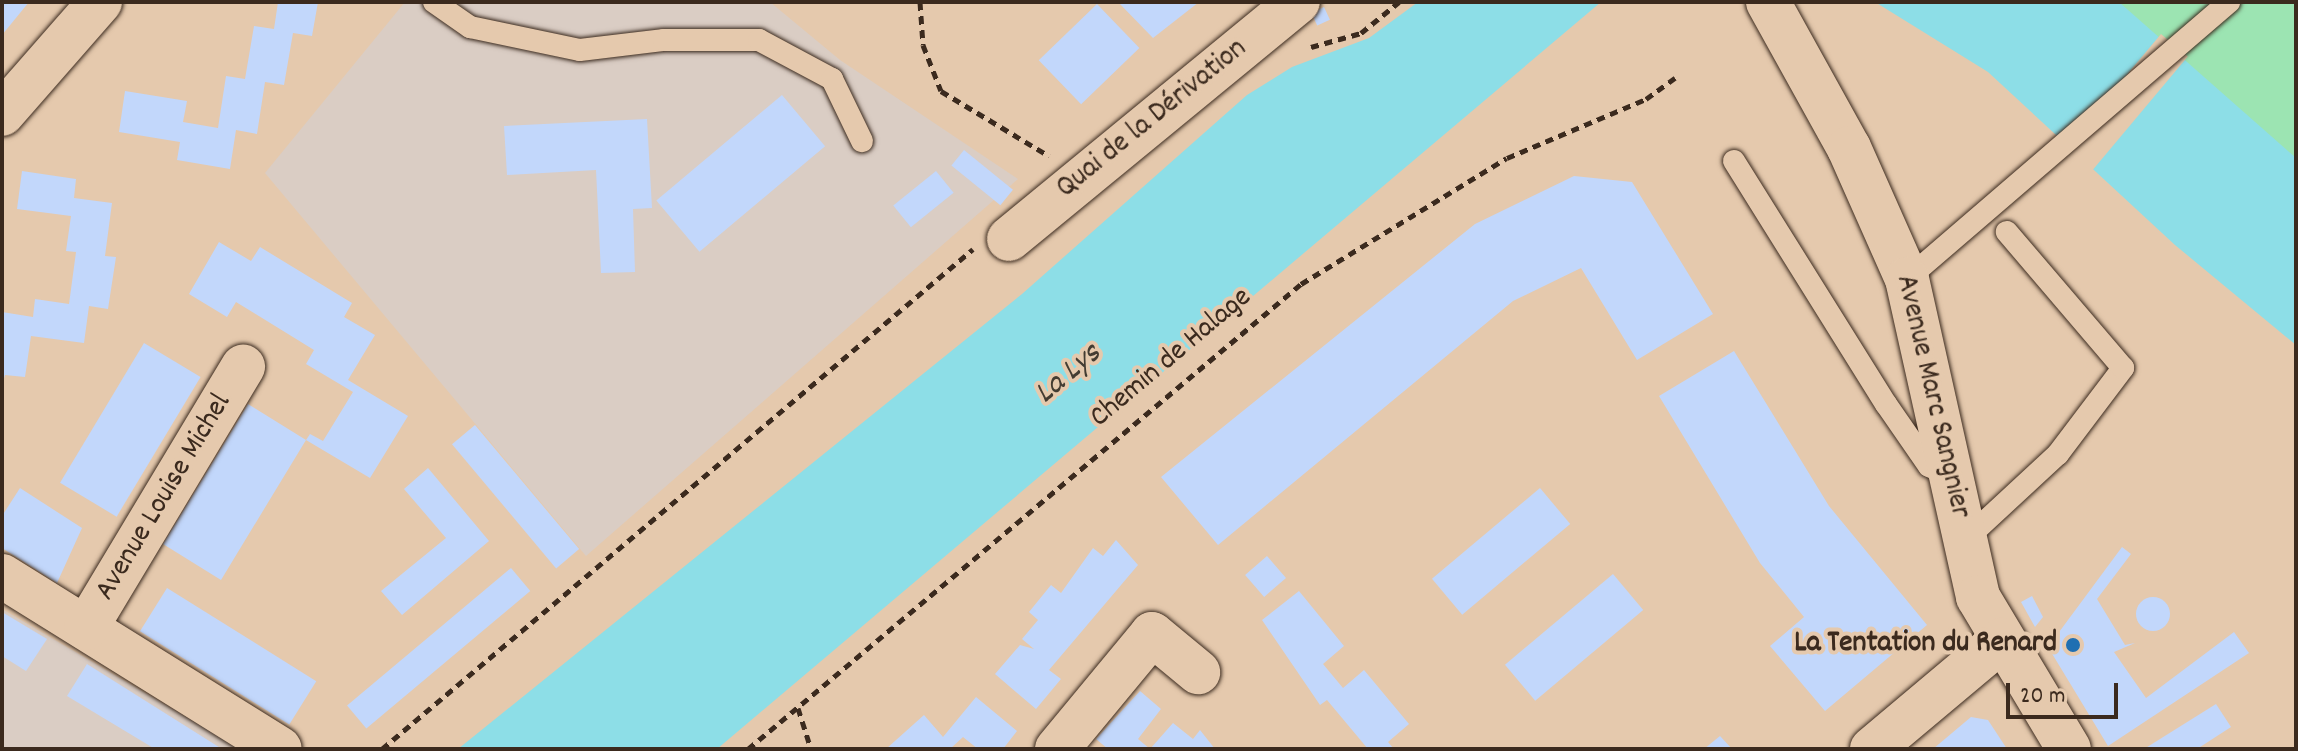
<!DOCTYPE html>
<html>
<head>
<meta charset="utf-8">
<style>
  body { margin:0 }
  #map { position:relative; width:2298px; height:751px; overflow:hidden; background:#e5c9ad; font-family:Dekko,sans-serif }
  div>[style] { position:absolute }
  .built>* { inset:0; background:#dacdc4 }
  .green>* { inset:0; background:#9ce4b2 }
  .water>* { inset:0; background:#8ddee7 }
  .pier>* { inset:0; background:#e5c9ad; transform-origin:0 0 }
  .building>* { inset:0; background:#c2d7fb; transform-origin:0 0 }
  .round { border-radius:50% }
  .path>* { height:5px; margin-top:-2.5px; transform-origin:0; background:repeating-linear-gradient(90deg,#3b2a1e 0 8px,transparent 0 14px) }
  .roads { filter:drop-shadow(0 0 2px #3b2a1e) drop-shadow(0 0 2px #3b2a1e) }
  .lane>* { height:22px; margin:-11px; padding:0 11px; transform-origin:11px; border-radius:11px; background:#e5c9ad }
  .street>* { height:44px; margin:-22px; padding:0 22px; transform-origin:22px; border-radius:22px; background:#e5c9ad }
  .dots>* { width:22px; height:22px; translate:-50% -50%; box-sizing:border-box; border:4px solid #e5c9ad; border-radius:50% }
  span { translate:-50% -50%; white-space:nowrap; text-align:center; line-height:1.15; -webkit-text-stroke:8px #e5c9ad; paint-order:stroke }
  .street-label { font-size:30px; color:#3b2a1e }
  .poi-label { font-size:30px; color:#3b2a1e; font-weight:700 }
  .right { translate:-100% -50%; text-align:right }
  .water-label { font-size:32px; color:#433c32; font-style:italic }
  .frame { position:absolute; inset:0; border:4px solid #3b2a1e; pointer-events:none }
  .scale { position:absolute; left:2006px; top:683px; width:112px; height:36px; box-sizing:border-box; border:4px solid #3b2a1e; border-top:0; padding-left:10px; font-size:24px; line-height:28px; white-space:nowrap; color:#3b2a1e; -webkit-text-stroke:6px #e5c9ad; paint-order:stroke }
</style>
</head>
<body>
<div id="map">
  <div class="built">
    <div style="clip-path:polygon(405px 2px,770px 2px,840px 60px,1018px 179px,586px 556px,265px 173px)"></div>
    <div style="clip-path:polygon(2px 609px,241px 749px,2px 749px)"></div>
  </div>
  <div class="green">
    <div style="clip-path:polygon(1960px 2px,2296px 2px,2296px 336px)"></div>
  </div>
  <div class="water">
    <div style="clip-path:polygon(1418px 2px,1601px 2px,717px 749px,458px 749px,1022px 294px,1247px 95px,1292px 67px,1369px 38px)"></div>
    <div style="clip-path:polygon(1875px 2px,2119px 2px,2296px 158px,2296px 345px,2175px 245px,1988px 72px)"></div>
  </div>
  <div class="pier">
    <div style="left:2161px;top:34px;width:35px;height:150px;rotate:40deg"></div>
  </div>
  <div class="building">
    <div style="clip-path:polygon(2px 2px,29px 2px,2px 35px)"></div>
    <div style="clip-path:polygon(278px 2px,318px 2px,312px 36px,293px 33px,284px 85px,265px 82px,257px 134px,236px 130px,230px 169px,177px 160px,180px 142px,119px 132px,125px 91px,187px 101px,183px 122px,218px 128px,226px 76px,245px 79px,254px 26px,274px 29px)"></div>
    <div style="clip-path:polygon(1118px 2px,1199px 2px,1153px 38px)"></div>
    <div style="left:1097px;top:4px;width:61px;height:81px;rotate:46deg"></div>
    <div style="left:1324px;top:7px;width:14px;height:14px;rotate:65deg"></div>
    <div style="left:782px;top:95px;width:67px;height:164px;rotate:50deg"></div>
    <div style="clip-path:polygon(647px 119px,652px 208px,633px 209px,635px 272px,601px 273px,596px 170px,507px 175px,504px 126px)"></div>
    <div style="left:964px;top:150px;width:63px;height:20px;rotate:39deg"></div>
    <div style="clip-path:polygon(22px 171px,76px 179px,74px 198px,112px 203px,105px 256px,116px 257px,108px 309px,89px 306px,84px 343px,31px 336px,25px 377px,5px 375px,2px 385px,2px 312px,33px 317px,35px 299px,69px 304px,76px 252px,66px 251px,71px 216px,17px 209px)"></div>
    <div style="left:936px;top:171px;width:28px;height:55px;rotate:51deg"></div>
    <div style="clip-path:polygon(1574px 176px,1632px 182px,1713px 314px,1637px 360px,1581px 268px,1513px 301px,1218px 545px,1161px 477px,1475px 224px)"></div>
    <div style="clip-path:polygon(219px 242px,251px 261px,260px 247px,352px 303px,344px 317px,375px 335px,348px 380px,408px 416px,370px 478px,306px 440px,221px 580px,163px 544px,248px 404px,306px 440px,310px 434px,323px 441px,353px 392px,306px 364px,314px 350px,236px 302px,227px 317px,189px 294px)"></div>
    <div style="left:144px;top:343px;width:66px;height:163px;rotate:31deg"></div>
    <div style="clip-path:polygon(1734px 351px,1829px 506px,1927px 625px,1825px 711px,1770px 646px,1804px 617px,1760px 563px,1659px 396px)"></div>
    <div style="left:475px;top:425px;width:162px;height:30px;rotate:50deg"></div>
    <div style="clip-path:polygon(428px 468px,489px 541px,402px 615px,381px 591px,446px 538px,404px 489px)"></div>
    <div style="clip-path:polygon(20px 488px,82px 528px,57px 583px,2px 548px,2px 516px)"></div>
    <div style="left:1540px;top:488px;width:47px;height:141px;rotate:50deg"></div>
    <div style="clip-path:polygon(1116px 540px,1138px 565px,1049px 670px,1061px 679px,1036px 709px,995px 674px,1020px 645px,1034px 649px,1022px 639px,1038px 620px,1029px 612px,1051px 585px,1061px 593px,1093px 548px,1103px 556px)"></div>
    <div style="clip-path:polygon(2122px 547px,2131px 554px,2097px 599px,2125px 645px,2135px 643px,2114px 652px,2146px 698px,2234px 632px,2249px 653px,2108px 746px,2048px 647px)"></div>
    <div style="left:1267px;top:556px;width:29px;height:29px;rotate:49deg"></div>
    <div style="left:511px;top:568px;width:30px;height:214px;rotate:50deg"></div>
    <div style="left:1613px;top:574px;width:47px;height:141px;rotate:50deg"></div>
    <div style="left:167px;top:588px;width:176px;height:51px;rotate:32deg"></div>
    <div style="clip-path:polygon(1299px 591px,1344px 646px,1323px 664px,1343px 688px,1364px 670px,1409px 724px,1388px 742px,1394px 749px,1368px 749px,1327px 700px,1320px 705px,1262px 620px)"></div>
    <div style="clip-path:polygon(2032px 596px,2043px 617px,2035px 627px,2021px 602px)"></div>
    <div class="round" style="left:2136px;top:597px;width:34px;height:34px"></div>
    <div style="clip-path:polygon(2px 612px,47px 639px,26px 671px,2px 656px)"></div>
    <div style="clip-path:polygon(87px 664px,222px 749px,155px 749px,67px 696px)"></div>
    <div style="clip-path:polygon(1140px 691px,1161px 709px,1138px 739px,1150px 749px,1108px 749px,1096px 739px)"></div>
    <div style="clip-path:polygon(976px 697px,1017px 731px,1003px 749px,978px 749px,963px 737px,950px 749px,886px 749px,924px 715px,943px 737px)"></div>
    <div style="clip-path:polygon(2216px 704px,2231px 727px,2197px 749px,2144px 749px)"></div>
    <div style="clip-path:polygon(1971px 717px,1988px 720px,2007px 749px,1933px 749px)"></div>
    <div style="clip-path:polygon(1173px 723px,1193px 739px,1200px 730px,1215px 749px,1150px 749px)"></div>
    <div style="clip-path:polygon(1720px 736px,1732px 749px,1704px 749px)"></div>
  </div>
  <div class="path">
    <div style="left:920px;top:2px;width:43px;rotate:86deg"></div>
    <div style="left:923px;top:45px;width:49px;rotate:68.6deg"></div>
    <div style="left:941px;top:91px;width:126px;rotate:31deg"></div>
    <div style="left:1311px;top:47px;width:52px;rotate:-15.6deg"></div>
    <div style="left:1361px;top:33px;width:49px;rotate:-39.2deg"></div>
    <div style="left:798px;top:708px;width:43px;rotate:72.4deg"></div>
    <div style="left:382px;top:749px;width:774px;rotate:-40.23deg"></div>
    <div style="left:748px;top:749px;width:723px;rotate:-40.06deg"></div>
    <div style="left:1301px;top:284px;width:241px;rotate:-31.5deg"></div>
    <div style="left:1507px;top:158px;width:151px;rotate:-23deg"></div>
    <div style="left:1646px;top:99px;width:36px;rotate:-36deg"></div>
  </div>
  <div class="roads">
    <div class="lane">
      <div style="left:434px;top:2px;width:44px;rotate:34.8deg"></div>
      <div style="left:470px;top:27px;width:112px;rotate:11.8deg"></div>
      <div style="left:580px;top:50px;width:85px;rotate:-6.8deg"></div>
      <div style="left:664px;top:40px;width:95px"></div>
      <div style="left:759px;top:40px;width:83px;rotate:28.1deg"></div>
      <div style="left:832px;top:79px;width:69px;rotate:64.2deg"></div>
      <div style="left:1734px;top:161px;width:287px;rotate:58deg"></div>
      <div style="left:1886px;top:404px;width:75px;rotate:55.3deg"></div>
      <div style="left:1929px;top:466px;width:22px;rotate:24deg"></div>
      <div style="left:1907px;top:279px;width:425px;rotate:-40.7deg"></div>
      <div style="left:1964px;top:541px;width:128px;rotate:-42.8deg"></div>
      <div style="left:2058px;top:454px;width:108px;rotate:-52.9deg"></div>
      <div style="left:2123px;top:368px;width:179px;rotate:-130.5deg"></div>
    </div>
    <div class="street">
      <div style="left:1768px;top:2px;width:167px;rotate:61deg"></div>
      <div style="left:1849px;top:148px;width:143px;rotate:66.1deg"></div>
      <div style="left:1907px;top:279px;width:326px;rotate:77.4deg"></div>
      <div style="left:1978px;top:597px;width:177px;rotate:59.1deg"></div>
      <div style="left:2px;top:114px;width:149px;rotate:-48.8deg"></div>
      <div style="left:1009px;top:239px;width:374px;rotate:-39.4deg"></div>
      <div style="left:2px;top:576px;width:327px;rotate:31.9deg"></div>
      <div style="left:86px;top:628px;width:305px;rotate:-59deg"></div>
      <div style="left:1057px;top:749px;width:149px;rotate:-50.4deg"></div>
      <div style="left:1152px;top:634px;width:60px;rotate:39.6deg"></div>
      <div style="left:1872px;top:749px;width:170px;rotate:-40deg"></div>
    </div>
  </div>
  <div class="dots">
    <div style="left:2073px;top:645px;background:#1f6fb2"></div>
  </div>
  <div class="street-label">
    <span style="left:1153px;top:120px;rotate:-39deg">Quai de la Dérivation</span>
    <span style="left:1172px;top:359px;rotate:-40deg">Chemin de Halage</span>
    <span style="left:1931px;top:397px;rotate:77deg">Avenue Marc Sangnier</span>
    <span style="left:165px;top:498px;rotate:-59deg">Avenue Louise Michel</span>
  </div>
  <div class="poi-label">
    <span class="right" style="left:2057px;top:645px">La Tentation du Renard</span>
  </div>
  <div class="water-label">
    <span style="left:1069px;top:375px;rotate:-40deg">La Lys</span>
  </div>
  <div class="frame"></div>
  <div class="scale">20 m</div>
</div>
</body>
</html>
